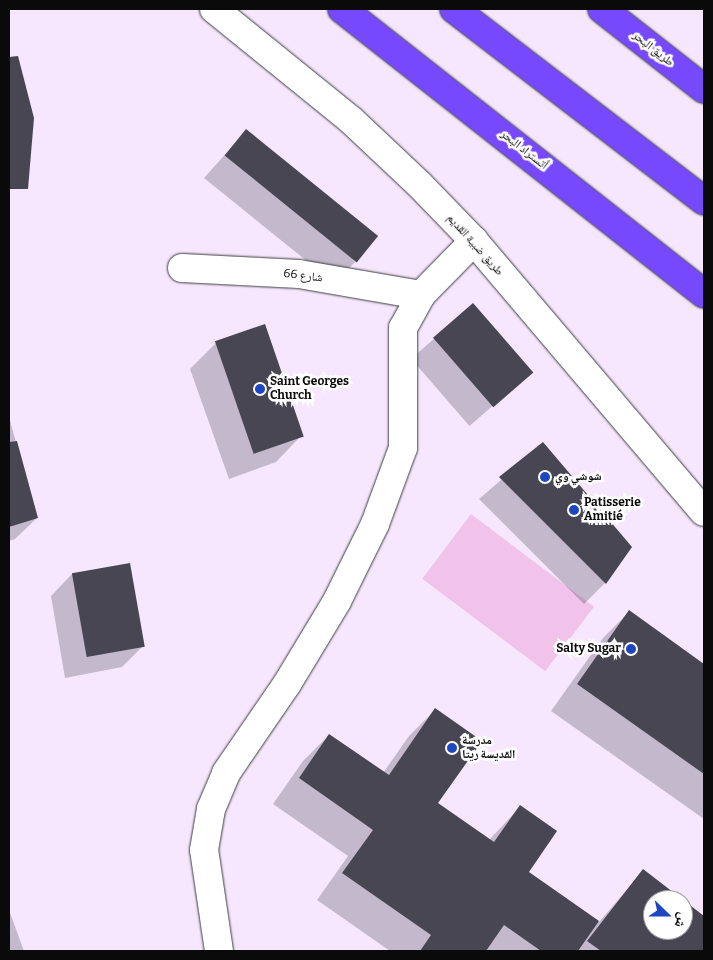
<!DOCTYPE html>
<html>
<head>
<meta charset="utf-8">
<style>
  body { margin:0 }
  #map { position:relative; width:713px; height:960px; overflow:hidden; background:#f6e7ff; font-family:Bitter,"Noto Naskh Arabic",serif }
  div>[style] { position:absolute }
  .pitch>* { inset:0; background:#f1c2ea; transform-origin:0 0 }
  .shadow>* { inset:0; background:#0003; transform-origin:0 0 }
  .building>* { inset:0; background:#494653; transform-origin:0 0 }
  .roads { filter:drop-shadow(0 0 1px #3d3d3d) drop-shadow(0 0 1px #3d3d3d) }
  .minor>* { height:28px; margin:-14px; padding:0 14px; transform-origin:14px; border-radius:14px; background:#fff }
  .highway>* { height:28px; margin:-14px; padding:0 14px; transform-origin:14px; border-radius:14px; background:#7649fc }
  .dots>* { width:14px; height:14px; translate:-50% -50%; box-sizing:border-box; border:2px solid #fff; border-radius:50% }
  span { translate:-50% -50%; white-space:nowrap; text-align:center; line-height:1.15; -webkit-text-stroke:5px #fff; paint-order:stroke }
  .street-label { font-size:12px; color:#0a0a0a }
  .poi-label { font-size:12px; color:#0a0a0a; font-weight:700 }
  .left { translate:0 -50%; text-align:left }
  .right { translate:-100% -50%; text-align:right }
  .frame { position:absolute; inset:0; border:10px solid #0a0a0a; pointer-events:none }
  .north { position:absolute; left:643px; top:890px; width:50px; height:50px; box-sizing:border-box; background:#fff; border:1px solid #9d9d9d; border-radius:50%; rotate:112deg; font-size:14px; font-weight:700; line-height:20px; text-align:center; color:#0a0a0a }
  .north::after { content:''; display:block; margin:auto; width:18px; height:22px; background:#1d46bf; clip-path:polygon(50% 0,100% 100%,50% 72%,0 100%) }
</style>
</head>
<body>
<div id="map">
  <div class="pitch">
    <div style="left:471px;top:514px;width:154px;height:81px;rotate:37deg"></div>
  </div>
  <div class="shadow">
    <div style="clip-path:polygon(9px 75px,17px 81px,22px 158px,9px 172px)"></div>
    <div style="clip-path:polygon(246px 131px,355px 262px,334px 283px,204px 178px)"></div>
    <div style="left:473px;top:305px;width:89px;height:82px;rotate:49deg"></div>
    <div style="clip-path:polygon(216px 343px,302px 435px,276px 462px,229px 479px,190px 369px)"></div>
    <div style="clip-path:polygon(9px 417px,37px 518px,15px 539px,9px 541px)"></div>
    <div style="clip-path:polygon(543px 444px,605px 583px,584px 604px,479px 499px)"></div>
    <div style="clip-path:polygon(72px 574px,143px 646px,122px 667px,65px 678px,51px 596px)"></div>
    <div style="clip-path:polygon(629px 612px,704px 665px,704px 819px,551px 711px,603px 638px)"></div>
    <div style="clip-path:polygon(435px 710px,437px 804px,489px 840px,520px 807px,527px 872px,599px 922px,643px 871px,681px 900px,653px 900px,653px 930px,683px 930px,683px 902px,704px 918px,704px 951px,390px 951px,317px 900px,348px 856px,273px 804px,303px 761px,329px 735px,383px 773px,409px 736px)"></div>
    <div style="clip-path:polygon(9px 910px,24px 951px,9px 951px)"></div>
  </div>
  <div class="building">
    <div style="clip-path:polygon(18px 56px,34px 118px,28px 189px,9px 189px,9px 57px)"></div>
    <div style="left:246px;top:129px;width:170px;height:34px;rotate:39deg"></div>
    <div style="left:473px;top:303px;width:92px;height:53px;rotate:49deg"></div>
    <div style="left:265px;top:324px;width:119px;height:53px;rotate:71deg"></div>
    <div style="clip-path:polygon(17px 441px,38px 518px,9px 527px,9px 442px)"></div>
    <div style="clip-path:polygon(543px 442px,632px 547px,606px 584px,499px 477px)"></div>
    <div style="left:130px;top:563px;width:85px;height:59px;rotate:80deg"></div>
    <div style="clip-path:polygon(629px 610px,704px 664px,704px 774px,577px 684px)"></div>
    <div style="clip-path:polygon(435px 708px,482px 741px,438px 803px,494px 842px,520px 805px,557px 831px,529px 872px,599px 921px,578px 951px,541px 951px,504px 925px,486px 951px,420px 951px,431px 935px,342px 873px,373px 830px,299px 778px,329px 734px,389px 775px)"></div>
    <div style="clip-path:polygon(evenodd,643px 869px,704px 916px,704px 951px,601px 951px,587px 941px,643px 869px,653px 900px,683px 900px,683px 930px,653px 930px,653px 900px)"></div>
  </div>
  <div class="roads">
    <div class="minor">
      <div style="left:214px;top:9px;width:176px;rotate:39deg"></div>
      <div style="left:351px;top:120px;width:93px;rotate:43.3deg"></div>
      <div style="left:419px;top:184px;width:79px;rotate:46deg"></div>
      <div style="left:474px;top:241px;width:355px;rotate:49.7deg"></div>
      <div style="left:182px;top:268px;width:117px;rotate:2.9deg"></div>
      <div style="left:299px;top:274px;width:124px;rotate:9.8deg"></div>
      <div style="left:219px;top:951px;width:102px;rotate:-98.4deg"></div>
      <div style="left:204px;top:850px;width:42px;rotate:-80.3deg"></div>
      <div style="left:211px;top:809px;width:39px;rotate:-67deg"></div>
      <div style="left:226px;top:773px;width:108px;rotate:-55.6deg"></div>
      <div style="left:287px;top:684px;width:97px;rotate:-58.9deg"></div>
      <div style="left:337px;top:601px;width:86px;rotate:-63.7deg"></div>
      <div style="left:375px;top:524px;width:81px;rotate:-69.8deg"></div>
      <div style="left:403px;top:448px;width:120px;rotate:-90deg"></div>
      <div style="left:403px;top:328px;width:38px;rotate:-61deg"></div>
      <div style="left:421px;top:295px;width:76px;rotate:-45.5deg"></div>
    </div>
    <div class="highway">
      <div style="left:342px;top:9px;width:461px;rotate:38.2deg"></div>
      <div style="left:454px;top:9px;width:315px;rotate:37.5deg"></div>
      <div style="left:602px;top:9px;width:130px;rotate:38.1deg"></div>
    </div>
  </div>
  <div class="dots">
    <div style="left:260px;top:389px;background:#1d46bf"></div>
    <div style="left:545px;top:477px;background:#1d46bf"></div>
    <div style="left:574px;top:510px;background:#1d46bf"></div>
    <div style="left:631px;top:649px;background:#1d46bf"></div>
    <div style="left:452px;top:748px;background:#1d46bf"></div>
  </div>
  <div class="street-label">
    <span style="left:653px;top:49px;rotate:38deg">طريق البحر</span>
    <span style="left:524px;top:150px;rotate:38deg">أتستراد البحر</span>
    <span style="left:475px;top:245px;rotate:48deg">طريق ضبية القديم</span>
    <span style="left:303px;top:276px;rotate:7deg">شارع 66</span>
  </div>
  <div class="poi-label">
    <span class="left" style="left:270px;top:389px">Saint Georges<br>Church</span>
    <span class="left" style="left:555px;top:477px">شوشي وي</span>
    <span class="left" style="left:584px;top:510px">Patisserie<br>Amitié</span>
    <span class="right" style="left:621px;top:649px">Salty Sugar</span>
    <span class="left" style="left:462px;top:748px">مدرسة<br>القديسة ريتا</span>
  </div>
  <div class="frame"></div>
  <div class="north">ش</div>
</div>
</body>
</html>
